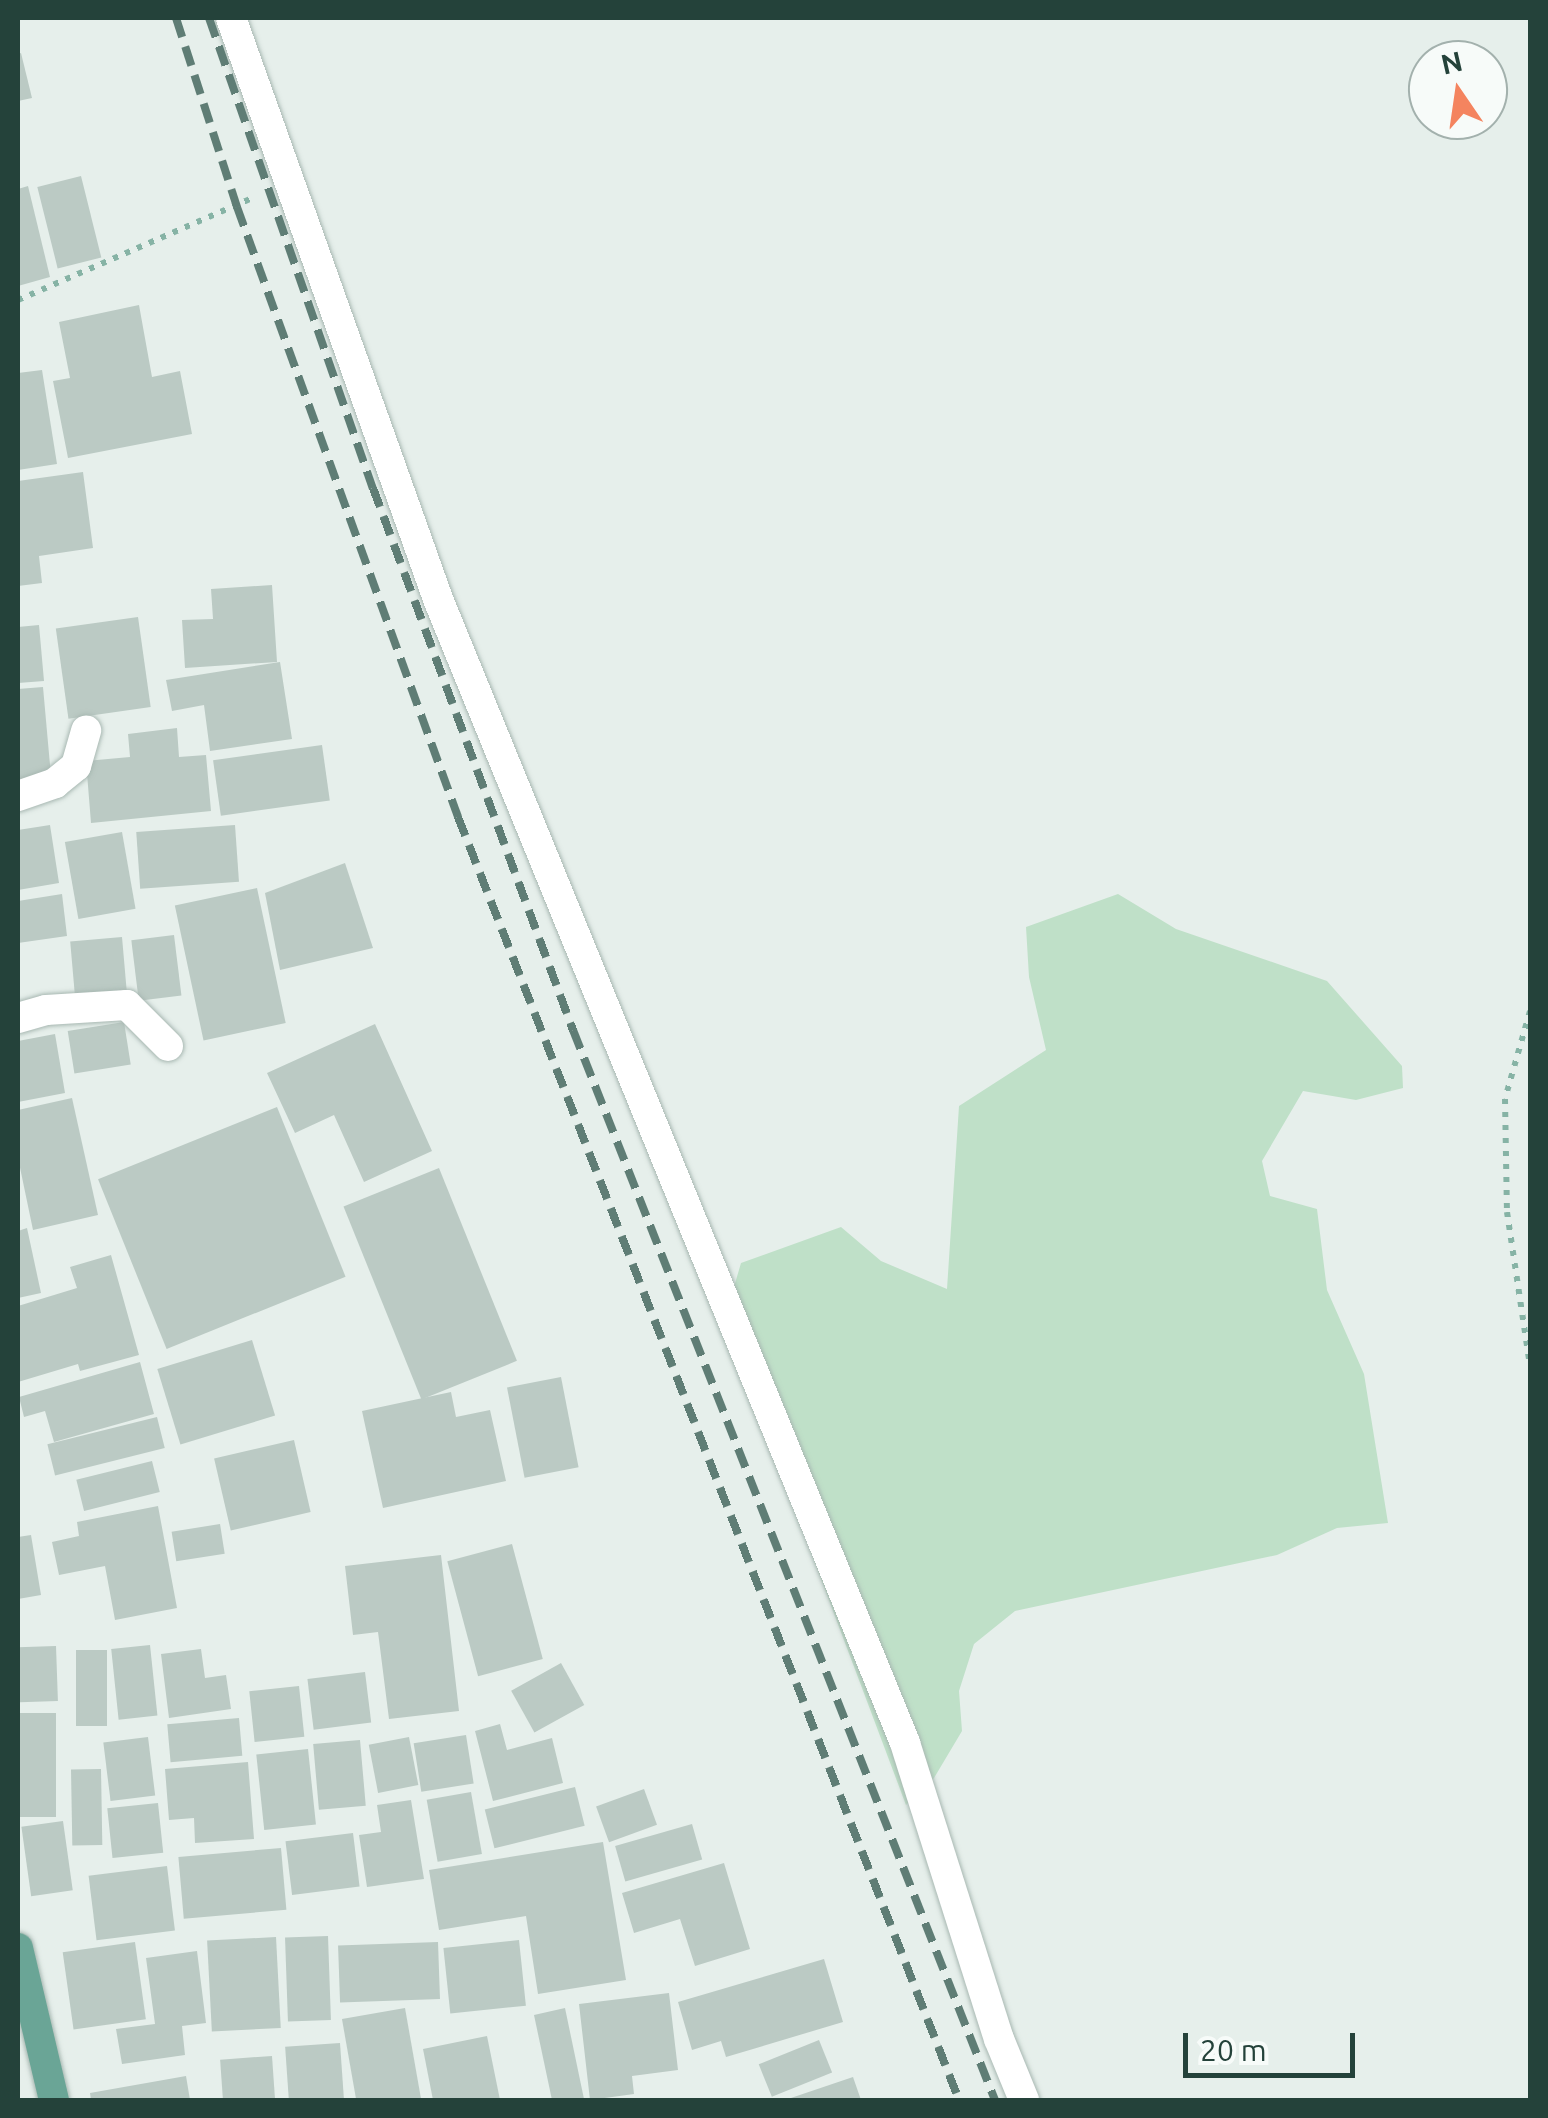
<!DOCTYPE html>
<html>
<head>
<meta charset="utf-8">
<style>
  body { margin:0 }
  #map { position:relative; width:1548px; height:2118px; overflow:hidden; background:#e6efeb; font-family:Ubuntu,sans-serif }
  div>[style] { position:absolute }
  .green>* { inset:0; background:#bfe0c8 }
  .building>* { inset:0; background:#bbcac4; transform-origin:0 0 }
  .path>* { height:6px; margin-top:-3px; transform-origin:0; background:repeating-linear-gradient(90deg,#86b3a5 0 5px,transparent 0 13px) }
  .roads { filter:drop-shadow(0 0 2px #a8b8b2) drop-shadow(0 0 2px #a8b8b2) }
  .minor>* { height:30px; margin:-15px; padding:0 15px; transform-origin:15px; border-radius:15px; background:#fff }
  .major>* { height:30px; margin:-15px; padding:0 15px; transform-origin:15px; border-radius:15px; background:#6aa596 }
  .rail>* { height:8px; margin-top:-4px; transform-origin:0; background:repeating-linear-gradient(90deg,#5f7d75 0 20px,transparent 0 30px) }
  span { translate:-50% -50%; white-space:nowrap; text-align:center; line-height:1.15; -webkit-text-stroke:8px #f7fbf9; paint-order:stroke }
  .frame { position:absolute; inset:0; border:20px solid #24423a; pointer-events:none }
  .north { position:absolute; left:1408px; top:40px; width:100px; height:100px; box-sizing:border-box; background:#f7fbf9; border:2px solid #a3b1ad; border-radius:50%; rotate:347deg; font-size:28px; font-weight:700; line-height:40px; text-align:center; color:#24423a }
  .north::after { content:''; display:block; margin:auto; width:35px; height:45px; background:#f4845f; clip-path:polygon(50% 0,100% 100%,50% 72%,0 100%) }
  .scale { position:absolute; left:1183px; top:2033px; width:172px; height:45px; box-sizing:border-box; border:5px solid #24423a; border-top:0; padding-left:12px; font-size:30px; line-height:35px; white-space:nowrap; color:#24423a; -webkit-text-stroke:8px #f7fbf9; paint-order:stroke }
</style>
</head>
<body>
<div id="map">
  <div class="green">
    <div style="clip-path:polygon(1118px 894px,1176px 929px,1327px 981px,1402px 1066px,1403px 1088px,1356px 1100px,1303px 1091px,1262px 1161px,1270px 1196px,1317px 1209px,1327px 1290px,1364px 1374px,1388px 1523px,1337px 1528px,1277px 1555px,1015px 1611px,974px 1644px,959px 1691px,962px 1731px,934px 1778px,906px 1805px,724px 1321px,741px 1263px,841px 1227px,881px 1261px,947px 1289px,959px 1106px,1046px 1050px,1029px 977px,1026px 927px)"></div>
  </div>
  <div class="building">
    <div style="clip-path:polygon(21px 53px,32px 98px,18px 101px,18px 54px)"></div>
    <div style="left:81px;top:176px;width:84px;height:45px;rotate:76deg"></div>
    <div style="clip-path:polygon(28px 186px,50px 277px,18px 286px,18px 189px)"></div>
    <div style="clip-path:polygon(139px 305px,152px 377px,180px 371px,192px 434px,68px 458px,53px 381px,70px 378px,59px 322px)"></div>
    <div style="clip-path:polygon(42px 370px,57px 464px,18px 470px,18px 373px)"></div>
    <div style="clip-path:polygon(83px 472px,93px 548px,39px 556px,42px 583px,18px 586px,18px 481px)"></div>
    <div style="clip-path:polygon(272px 585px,277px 662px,185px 668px,182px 620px,213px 619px,211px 589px)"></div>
    <div style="left:138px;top:617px;width:91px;height:83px;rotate:82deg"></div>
    <div style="clip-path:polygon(39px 625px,44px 681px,18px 683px,18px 627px)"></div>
    <div style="clip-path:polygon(280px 662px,292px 739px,210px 751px,204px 705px,172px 711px,166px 680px)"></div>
    <div style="clip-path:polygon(43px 687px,51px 776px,18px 780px,18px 689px)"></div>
    <div style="clip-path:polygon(177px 728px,179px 757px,206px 755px,211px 811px,91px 823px,86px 761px,130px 757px,128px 734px)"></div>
    <div style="left:322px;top:745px;width:56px;height:110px;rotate:82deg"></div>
    <div style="clip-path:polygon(50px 825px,59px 883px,18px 890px,18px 830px)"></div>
    <div style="left:235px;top:825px;width:57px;height:99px;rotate:86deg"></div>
    <div style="left:122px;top:832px;width:78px;height:58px;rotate:80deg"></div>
    <div style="clip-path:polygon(345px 863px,373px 948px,280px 970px,265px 893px)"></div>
    <div style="left:257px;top:888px;width:138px;height:84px;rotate:78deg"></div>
    <div style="clip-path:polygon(62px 894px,67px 936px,18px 943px,18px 901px)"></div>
    <div style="left:174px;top:935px;width:61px;height:43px;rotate:83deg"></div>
    <div style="left:122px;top:937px;width:55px;height:52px;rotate:85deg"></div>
    <div style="left:124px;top:1022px;width:43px;height:57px;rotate:81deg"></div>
    <div style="clip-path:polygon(375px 1024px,432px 1151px,364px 1182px,334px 1115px,295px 1133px,267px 1073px)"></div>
    <div style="clip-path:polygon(55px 1034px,65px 1093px,18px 1102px,18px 1041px)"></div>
    <div style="clip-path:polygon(72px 1098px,98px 1215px,33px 1230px,18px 1158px,18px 1110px)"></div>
    <div style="left:277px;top:1107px;width:183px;height:193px;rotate:68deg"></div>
    <div style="left:439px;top:1168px;width:208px;height:103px;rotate:68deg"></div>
    <div style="clip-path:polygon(27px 1228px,41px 1293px,18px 1298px,18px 1231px)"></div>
    <div style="clip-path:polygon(111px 1255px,139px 1355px,80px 1371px,78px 1364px,18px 1382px,18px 1306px,77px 1288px,70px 1267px)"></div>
    <div style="left:252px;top:1340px;width:79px;height:99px;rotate:73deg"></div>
    <div style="clip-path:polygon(140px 1362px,154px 1414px,54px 1442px,45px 1411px,24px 1417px,19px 1397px)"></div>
    <div style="left:561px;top:1377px;width:92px;height:55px;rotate:79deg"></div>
    <div style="clip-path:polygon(451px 1392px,456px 1417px,490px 1410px,506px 1481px,383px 1508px,362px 1411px)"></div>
    <div style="left:157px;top:1417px;width:32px;height:113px;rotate:76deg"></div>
    <div style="left:294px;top:1440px;width:74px;height:82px;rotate:77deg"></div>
    <div style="left:152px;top:1461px;width:32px;height:78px;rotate:76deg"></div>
    <div style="clip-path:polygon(158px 1506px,177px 1608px,115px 1620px,105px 1566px,59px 1575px,52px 1542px,79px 1536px,77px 1522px)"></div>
    <div style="left:220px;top:1524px;width:30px;height:49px;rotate:81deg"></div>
    <div style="clip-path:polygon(31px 1535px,41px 1595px,18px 1599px,18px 1537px)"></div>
    <div style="left:512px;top:1544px;width:119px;height:67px;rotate:75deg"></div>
    <div style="clip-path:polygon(441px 1555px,459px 1711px,389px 1719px,378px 1632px,353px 1635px,345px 1566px)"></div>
    <div style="left:150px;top:1645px;width:71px;height:39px;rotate:84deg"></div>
    <div style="left:56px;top:1646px;width:55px;height:38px;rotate:88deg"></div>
    <div style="clip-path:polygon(201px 1649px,205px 1678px,226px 1675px,231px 1709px,169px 1718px,161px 1654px)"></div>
    <div style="left:76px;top:1650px;width:31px;height:76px"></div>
    <div style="left:561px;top:1663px;width:48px;height:57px;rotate:61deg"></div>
    <div style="left:365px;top:1672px;width:51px;height:58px;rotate:83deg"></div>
    <div style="left:299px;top:1686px;width:51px;height:50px;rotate:84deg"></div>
    <div style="left:18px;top:1713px;width:38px;height:104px"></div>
    <div style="left:239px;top:1718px;width:38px;height:72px;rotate:85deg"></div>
    <div style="clip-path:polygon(500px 1724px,507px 1750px,552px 1738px,563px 1783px,493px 1801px,475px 1731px)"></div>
    <div style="left:466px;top:1735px;width:49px;height:53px;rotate:81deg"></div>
    <div style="left:148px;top:1737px;width:59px;height:45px;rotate:83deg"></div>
    <div style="left:409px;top:1737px;width:49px;height:41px;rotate:79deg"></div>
    <div style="left:360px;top:1740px;width:66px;height:47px;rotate:85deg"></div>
    <div style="left:308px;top:1749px;width:76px;height:52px;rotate:84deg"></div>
    <div style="clip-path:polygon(248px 1762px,254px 1839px,195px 1843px,194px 1818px,169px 1820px,165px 1769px)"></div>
    <div style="left:101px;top:1769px;width:76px;height:30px;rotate:89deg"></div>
    <div style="left:575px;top:1787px;width:40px;height:93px;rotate:76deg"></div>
    <div style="left:644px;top:1789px;width:38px;height:51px;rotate:70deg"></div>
    <div style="left:471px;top:1792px;width:63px;height:45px;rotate:80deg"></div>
    <div style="clip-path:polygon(411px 1800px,424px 1879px,367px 1887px,359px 1835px,381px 1832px,377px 1805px)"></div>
    <div style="left:158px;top:1803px;width:50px;height:51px;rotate:84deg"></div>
    <div style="left:63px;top:1821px;width:70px;height:42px;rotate:82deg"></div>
    <div style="left:692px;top:1824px;width:37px;height:80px;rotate:74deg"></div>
    <div style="left:353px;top:1833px;width:54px;height:68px;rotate:83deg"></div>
    <div style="clip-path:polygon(603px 1842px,626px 1980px,538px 1994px,526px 1916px,439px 1930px,429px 1870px)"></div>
    <div style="left:281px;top:1848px;width:62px;height:103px;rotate:85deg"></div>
    <div style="clip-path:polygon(724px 1863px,750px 1949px,695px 1966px,680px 1919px,634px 1933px,622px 1893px)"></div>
    <div style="left:167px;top:1866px;width:65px;height:79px;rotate:83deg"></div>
    <div style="left:328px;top:1936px;width:84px;height:43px;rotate:88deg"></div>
    <div style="left:276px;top:1937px;width:91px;height:69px;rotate:87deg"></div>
    <div style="left:519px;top:1940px;width:66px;height:76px;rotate:84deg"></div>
    <div style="left:135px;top:1942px;width:78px;height:73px;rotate:82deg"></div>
    <div style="left:438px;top:1942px;width:57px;height:100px;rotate:88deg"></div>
    <div style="clip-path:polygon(197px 1951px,206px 2023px,182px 2026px,185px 2055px,122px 2064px,116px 2029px,155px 2024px,146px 1958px)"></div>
    <div style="clip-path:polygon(824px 1959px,843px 2022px,726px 2057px,721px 2041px,692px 2050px,678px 2002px)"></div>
    <div style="clip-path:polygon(669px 1993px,678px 2070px,632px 2076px,634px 2094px,590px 2100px,579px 2004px)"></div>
    <div style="left:405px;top:2008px;width:93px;height:64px;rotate:80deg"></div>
    <div style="clip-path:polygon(565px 2008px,584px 2099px,579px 2100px,552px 2100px,534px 2015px)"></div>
    <div style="clip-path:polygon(487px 2036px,500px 2100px,433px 2100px,423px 2049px)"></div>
    <div style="left:819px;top:2040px;width:35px;height:65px;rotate:68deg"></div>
    <div style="left:340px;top:2043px;width:57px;height:55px;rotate:86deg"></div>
    <div style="left:272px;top:2056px;width:44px;height:52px;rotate:86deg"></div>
    <div style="clip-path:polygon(186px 2076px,190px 2100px,91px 2100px,90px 2093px)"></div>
    <div style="clip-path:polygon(853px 2077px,861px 2100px,785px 2100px)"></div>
  </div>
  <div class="path">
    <div style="left:18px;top:300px;width:253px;rotate:-23.5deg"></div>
    <div style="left:1530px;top:1011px;width:91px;rotate:105.9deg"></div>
    <div style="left:1505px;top:1099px;width:113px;rotate:89deg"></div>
    <div style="left:1507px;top:1212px;width:155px;rotate:81.5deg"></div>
  </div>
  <div class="roads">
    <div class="minor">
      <div style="left:231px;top:18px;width:617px;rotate:70.39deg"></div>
      <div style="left:438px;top:599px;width:1236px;rotate:67.79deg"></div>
      <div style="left:905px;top:1743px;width:311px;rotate:72.4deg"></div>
      <div style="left:999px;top:2039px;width:66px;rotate:67.7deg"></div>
      <div style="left:18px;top:796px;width:39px;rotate:-19deg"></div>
      <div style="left:55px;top:783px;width:27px;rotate:-39deg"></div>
      <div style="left:76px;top:766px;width:37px;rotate:-74deg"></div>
      <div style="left:18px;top:1018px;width:29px;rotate:-16deg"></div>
      <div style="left:46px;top:1010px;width:81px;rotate:-3.5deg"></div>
      <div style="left:127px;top:1005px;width:58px;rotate:45deg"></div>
    </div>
    <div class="major">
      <div style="left:18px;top:1948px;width:156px;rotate:76.7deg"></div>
    </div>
  </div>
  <div class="rail">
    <div style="left:176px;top:18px;width:199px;rotate:72.1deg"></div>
    <div style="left:237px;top:207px;width:649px;rotate:70.08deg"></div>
    <div style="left:458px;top:817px;width:1377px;rotate:68.67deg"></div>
    <div style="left:209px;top:18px;width:498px;rotate:70.8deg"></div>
    <div style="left:373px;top:488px;width:578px;rotate:69.75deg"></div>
    <div style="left:573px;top:1030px;width:1150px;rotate:68.48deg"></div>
  </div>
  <div class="frame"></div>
  <div class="north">N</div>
  <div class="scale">20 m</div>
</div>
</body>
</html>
